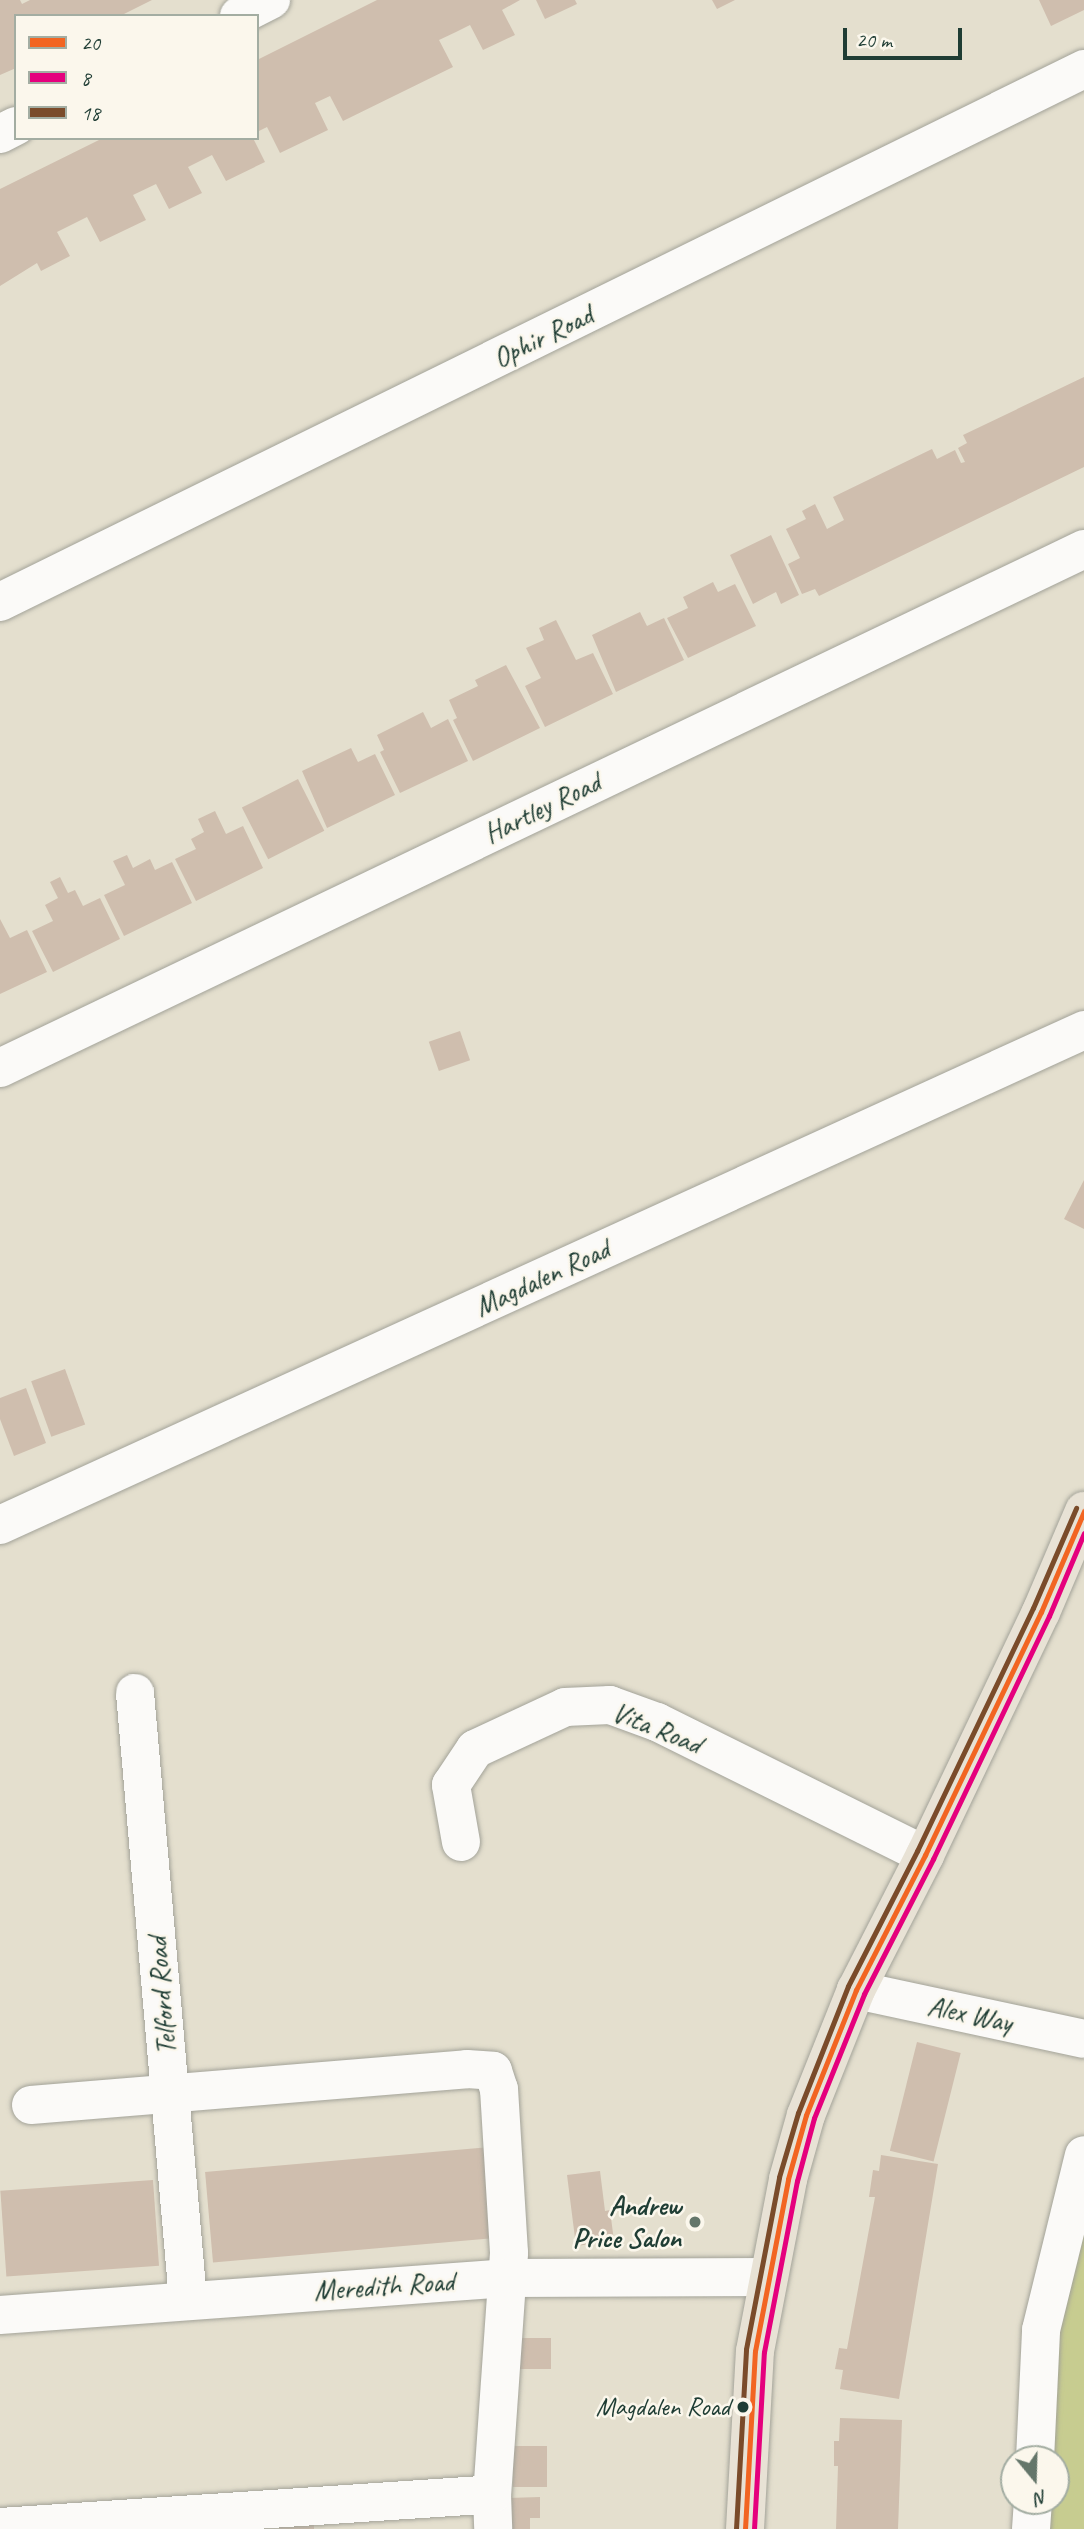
<!DOCTYPE html>
<html>
<head>
<meta charset="utf-8">
<style>
  body { margin:0 }
  #map { position:relative; width:1084px; height:2529px; overflow:hidden; background:#e4dfce; font-family:Caveat,sans-serif }
  div>[style] { position:absolute }
  .green>* { inset:0; background:#c7cc90 }
  .building>* { inset:0; background:#cfbeae; transform-origin:0 0 }
  .roads { filter:drop-shadow(0 0 2px #a3a399) drop-shadow(0 0 2px #a3a399) }
  .minor>* { height:38px; margin:-19px; padding:0 19px; transform-origin:19px; border-radius:19px; background:#fbfaf8 }
  .major>* { height:38px; margin:-19px; padding:0 19px; transform-origin:19px; border-radius:19px; background:#e8e2d5 }
  .bus-1>* { height:5px; margin:-2.5px; padding:0 2.5px; transform-origin:2.5px; border-radius:2.5px; background:#f26522 }
  .bus-2>* { height:5px; margin:-2.5px; padding:0 2.5px; transform-origin:2.5px; border-radius:2.5px; background:#e5007d }
  .bus-3>* { height:5px; margin:-2.5px; padding:0 2.5px; transform-origin:2.5px; border-radius:2.5px; background:#7a4b2a }
  .dots>* { width:19px; height:19px; translate:-50% -50%; box-sizing:border-box; border:4px solid #fbf7ec; border-radius:50% }
  span { translate:-50% -50%; white-space:nowrap; text-align:center; line-height:1.15; -webkit-text-stroke:5px #fbf7ec; paint-order:stroke }
  .bus-label { font-size:26px; color:#1f3d34 }
  .right { translate:-100% -50%; text-align:right }
  .street-label { font-size:28px; color:#1f3d34 }
  .poi-label { font-size:28px; color:#1f3d34; font-weight:700 }
  .legend { position:absolute; left:14px; top:14px; width:245px; height:126px; box-sizing:border-box; background:#fbf7ec; border:2px solid #a3ada2; margin:0; padding:9px 12px; list-style:none; font-size:21px; color:#1f3d34 }
  .legend li { display:flex; align-items:center; gap:14px; height:35px }
  .legend b { width:35px; border:2px solid #a3ada2 }
  .north { position:absolute; left:1000px; top:2445px; width:70px; height:70px; box-sizing:border-box; background:#fbf7ec; border:2px solid #a3ada2; border-radius:50%; rotate:161deg; font-size:19px; font-weight:700; line-height:28px; text-align:center; color:#1f3d34 }
  .north::after { content:''; display:block; margin:auto; width:24px; height:32px; background:#64766a; clip-path:polygon(50% 0,100% 100%,50% 72%,0 100%) }
  .scale { position:absolute; left:843px; top:28px; width:119px; height:32px; box-sizing:border-box; border:4px solid #1f3d34; border-top:0; padding-left:9px; font-size:21px; line-height:24px; white-space:nowrap; color:#1f3d34; -webkit-text-stroke:5px #fbf7ec; paint-order:stroke }
</style>
</head>
<body>
<div id="map">
  <div class="green">
    <div style="clip-path:polygon(1084px 2234px,1084px 2529px,1039px 2529px,1040px 2501px,1056px 2501px,1056px 2459px,1042px 2459px,1048px 2334px)"></div>
  </div>
  <div class="building">
    <div style="clip-path:polygon(0 0,20px 0,22px 4px,30px 0,152px 0,120px 16px,16px 16px,16px 68px,0 75px)"></div>
    <div style="clip-path:polygon(377px 0,520px 0,502px 10px,515px 35px,483px 50px,470px 25px,456px 32px,439px 40px,453px 67px,343px 121px,330px 96px,315px 103px,328px 130px,280px 153px,267px 127px,257px 132px,257px 60px)"></div>
    <div style="clip-path:polygon(536px 0,575px 0,577px 4px,545px 19px)"></div>
    <div style="clip-path:polygon(712px 0,735px 0,717px 9px)"></div>
    <div style="clip-path:polygon(1039px 0,1084px 0,1084px 10px,1051px 26px)"></div>
    <div style="clip-path:polygon(103px 138px,253px 138px,265px 162px,226px 181px,212px 155px,188px 167px,202px 193px,169px 209px,156px 184px,133px 195px,146px 220px,100px 242px,87px 217px,57px 232px,70px 256px,41px 271px,37px 263px,0 286px,0 189px)"></div>
    <div style="clip-path:polygon(1084px 377px,1084px 467px,819px 596px,815px 589px,802px 594px,788px 564px,800px 558px,786px 529px,806px 519px,802px 511px,815px 504px,827px 529px,844px 520px,833px 497px,932px 449px,937px 459px,955px 450px,961px 463px,965px 462px,958px 448px,967px 443px,963px 435px)"></div>
    <div style="clip-path:polygon(771px 535px,799px 595px,781px 604px,776px 592px,753px 604px,730px 555px)"></div>
    <div style="clip-path:polygon(713px 582px,718px 592px,735px 584px,756px 626px,688px 658px,667px 618px,688px 608px,683px 597px)"></div>
    <div style="clip-path:polygon(640px 612px,647px 626px,664px 618px,684px 660px,616px 692px,592px 635px)"></div>
    <div style="clip-path:polygon(556px 620px,576px 660px,593px 653px,613px 694px,545px 727px,525px 686px,541px 678px,526px 648px,544px 640px,539px 628px)"></div>
    <div style="clip-path:polygon(506px 665px,540px 728px,473px 761px,453px 720px,457px 718px,449px 700px,478px 686px,475px 680px)"></div>
    <div style="clip-path:polygon(423px 712px,431px 728px,448px 719px,468px 761px,400px 793px,380px 752px,384px 750px,377px 735px)"></div>
    <div style="clip-path:polygon(351px 748px,358px 762px,375px 754px,395px 795px,327px 828px,302px 771px)"></div>
    <div style="left:298px;top:779px;width:58px;height:63px;rotate:63deg"></div>
    <div style="clip-path:polygon(215px 811px,226px 834px,243px 826px,263px 868px,196px 901px,175px 859px,196px 849px,191px 839px,204px 832px,198px 819px)"></div>
    <div style="clip-path:polygon(127px 855px,133px 868px,150px 859px,155px 870px,172px 862px,192px 903px,124px 936px,104px 895px,125px 885px,113px 861px)"></div>
    <div style="clip-path:polygon(60px 877px,68px 893px,75px 890px,83px 906px,100px 898px,120px 939px,53px 972px,32px 931px,53px 921px,45px 905px,58px 898px,50px 882px)"></div>
    <div style="clip-path:polygon(0 919px,10px 938px,27px 930px,47px 972px,0 994px)"></div>
    <div style="left:460px;top:1031px;width:31px;height:33px;rotate:71deg"></div>
    <div style="clip-path:polygon(1084px 1180px,1084px 1229px,1064px 1219px)"></div>
    <div style="left:65px;top:1369px;width:59px;height:36px;rotate:70deg"></div>
    <div style="clip-path:polygon(26px 1388px,46px 1443px,14px 1456px,0 1419px,0 1398px)"></div>
    <div style="left:917px;top:2042px;width:45px;height:112px;rotate:14deg"></div>
    <div style="left:490px;top:2147px;width:91px;height:286px;rotate:85deg"></div>
    <div style="clip-path:polygon(881px 2155px,938px 2164px,899px 2399px,840px 2389px,843px 2370px,835px 2369px,839px 2348px,847px 2349px,875px 2197px,869px 2197px,873px 2170px,879px 2171px)"></div>
    <div style="clip-path:polygon(600px 2171px,605px 2211px,610px 2210px,614px 2241px,576px 2246px,567px 2175px)"></div>
    <div style="left:153px;top:2180px;width:86px;height:153px;rotate:86deg"></div>
    <div style="left:519px;top:2338px;width:32px;height:31px"></div>
    <div style="clip-path:polygon(840px 2418px,902px 2420px,898px 2529px,836px 2529px,838px 2466px,834px 2466px,834px 2441px,839px 2441px)"></div>
    <div style="left:513px;top:2446px;width:34px;height:41px"></div>
    <div style="clip-path:polygon(540px 2497px,540px 2518px,530px 2518px,530px 2529px,508px 2529px,508px 2498px)"></div>
    <div style="clip-path:polygon(314px 2523px,314px 2529px,279px 2529px,279px 2525px)"></div>
  </div>
  <div class="roads">
    <div class="minor">
      <div style="left:239px;top:16px;width:36px;rotate:-27deg"></div>
      <div style="left:0;top:134px;width:18px;rotate:-27deg"></div>
      <div style="left:0;top:602px;width:1208px;rotate:-26.18deg"></div>
      <div style="left:0;top:1068px;width:1202px;rotate:-25.58deg"></div>
      <div style="left:0;top:1525px;width:1192px;rotate:-24.54deg"></div>
      <div style="left:135px;top:1693px;width:609px;rotate:85.01deg"></div>
      <div style="left:461px;top:1842px;width:58px;rotate:-100deg"></div>
      <div style="left:451px;top:1785px;width:43px;rotate:-56.3deg"></div>
      <div style="left:475px;top:1749px;width:99px;rotate:-25deg"></div>
      <div style="left:565px;top:1707px;width:45px;rotate:-2.5deg"></div>
      <div style="left:610px;top:1705px;width:50px;rotate:19.9deg"></div>
      <div style="left:657px;top:1722px;width:299px;rotate:26.4deg"></div>
      <div style="left:856px;top:1990px;width:233px;rotate:12.1deg"></div>
      <div style="left:31px;top:2105px;width:437px;rotate:-4.7deg"></div>
      <div style="left:467px;top:2069px;width:26px;rotate:4deg"></div>
      <div style="left:493px;top:2071px;width:19px;rotate:72deg"></div>
      <div style="left:499px;top:2089px;width:164px;rotate:86.5deg"></div>
      <div style="left:509px;top:2253px;width:242px;rotate:94deg"></div>
      <div style="left:492px;top:2494px;width:35px;rotate:88deg"></div>
      <div style="left:0;top:2315px;width:508px;rotate:-4.17deg"></div>
      <div style="left:507px;top:2278px;width:261px;rotate:-0.2deg"></div>
      <div style="left:1035px;top:2459px;width:129px;rotate:-87.3deg"></div>
      <div style="left:1041px;top:2330px;width:180px;rotate:-76.2deg"></div>
      <div style="left:0;top:2527px;width:493px;rotate:-3.8deg"></div>
      <div style="left:1031px;top:2529px;width:28px;rotate:-86deg"></div>
    </div>
    <div class="major">
      <div style="left:745px;top:2529px;width:178px;rotate:-86.8deg"></div>
      <div style="left:755px;top:2351px;width:175px;rotate:-79.1deg"></div>
      <div style="left:788px;top:2179px;width:66px;rotate:-74.3deg"></div>
      <div style="left:806px;top:2115px;width:135px;rotate:-68.2deg"></div>
      <div style="left:856px;top:1990px;width:152px;rotate:-62.9deg"></div>
      <div style="left:925px;top:1855px;width:269px;rotate:-64.5deg"></div>
      <div style="left:1041px;top:1612px;width:110px;rotate:-66.9deg"></div>
    </div>
  </div>
  <div class="bus-1">
    <div style="left:745px;top:2529px;width:178px;rotate:-86.8deg"></div>
    <div style="left:755px;top:2351px;width:175px;rotate:-79.1deg"></div>
    <div style="left:788px;top:2179px;width:66px;rotate:-74.3deg"></div>
    <div style="left:806px;top:2115px;width:135px;rotate:-68.2deg"></div>
    <div style="left:856px;top:1990px;width:152px;rotate:-62.9deg"></div>
    <div style="left:925px;top:1855px;width:269px;rotate:-64.5deg"></div>
    <div style="left:1041px;top:1612px;width:110px;rotate:-66.9deg"></div>
  </div>
  <div class="bus-2">
    <div style="left:754px;top:2529px;width:177px;rotate:-86.8deg"></div>
    <div style="left:764px;top:2352px;width:174px;rotate:-79.1deg"></div>
    <div style="left:797px;top:2181px;width:65px;rotate:-74.9deg"></div>
    <div style="left:814px;top:2118px;width:134px;rotate:-68deg"></div>
    <div style="left:864px;top:1994px;width:152px;rotate:-62.9deg"></div>
    <div style="left:933px;top:1859px;width:269px;rotate:-64.5deg"></div>
    <div style="left:1049px;top:1616px;width:90px;rotate:-67.1deg"></div>
  </div>
  <div class="bus-3">
    <div style="left:736px;top:2529px;width:180px;rotate:-86.8deg"></div>
    <div style="left:746px;top:2349px;width:175px;rotate:-79.1deg"></div>
    <div style="left:779px;top:2177px;width:67px;rotate:-73.5deg"></div>
    <div style="left:798px;top:2113px;width:136px;rotate:-68.5deg"></div>
    <div style="left:848px;top:1986px;width:152px;rotate:-62.9deg"></div>
    <div style="left:917px;top:1851px;width:269px;rotate:-64.5deg"></div>
    <div style="left:1033px;top:1608px;width:109px;rotate:-66.7deg"></div>
  </div>
  <div class="dots">
    <div style="left:695px;top:2222px;background:#64766a"></div>
    <div style="left:743px;top:2407px;background:#1f3d34"></div>
  </div>
  <div class="bus-label">
    <span class="right" style="left:730px;top:2407px">Magdalen Road</span>
  </div>
  <div class="street-label">
    <span style="left:543px;top:337px;rotate:-26deg">Ophir Road</span>
    <span style="left:542px;top:808px;rotate:-26deg">Hartley Road</span>
    <span style="left:542px;top:1278px;rotate:-25deg">Magdalen Road</span>
    <span style="left:657px;top:1728px;rotate:22deg">Vita Road</span>
    <span style="left:162px;top:1996px;rotate:-95deg">Telford Road</span>
    <span style="left:970px;top:2014px;rotate:12deg">Alex Way</span>
    <span style="left:384px;top:2286px;rotate:-4deg">Meredith Road</span>
  </div>
  <div class="poi-label">
    <span class="right" style="left:681px;top:2222px">Andrew<br>Price Salon</span>
  </div>
  <ul class="legend">
  <li><b style="height:9px;background:#f26522"></b>20</li>
  <li><b style="height:9px;background:#e5007d"></b>8</li>
  <li><b style="height:9px;background:#7a4b2a"></b>18</li>
  </ul>
  <div class="north">N</div>
  <div class="scale">20 m</div>
</div>
</body>
</html>
